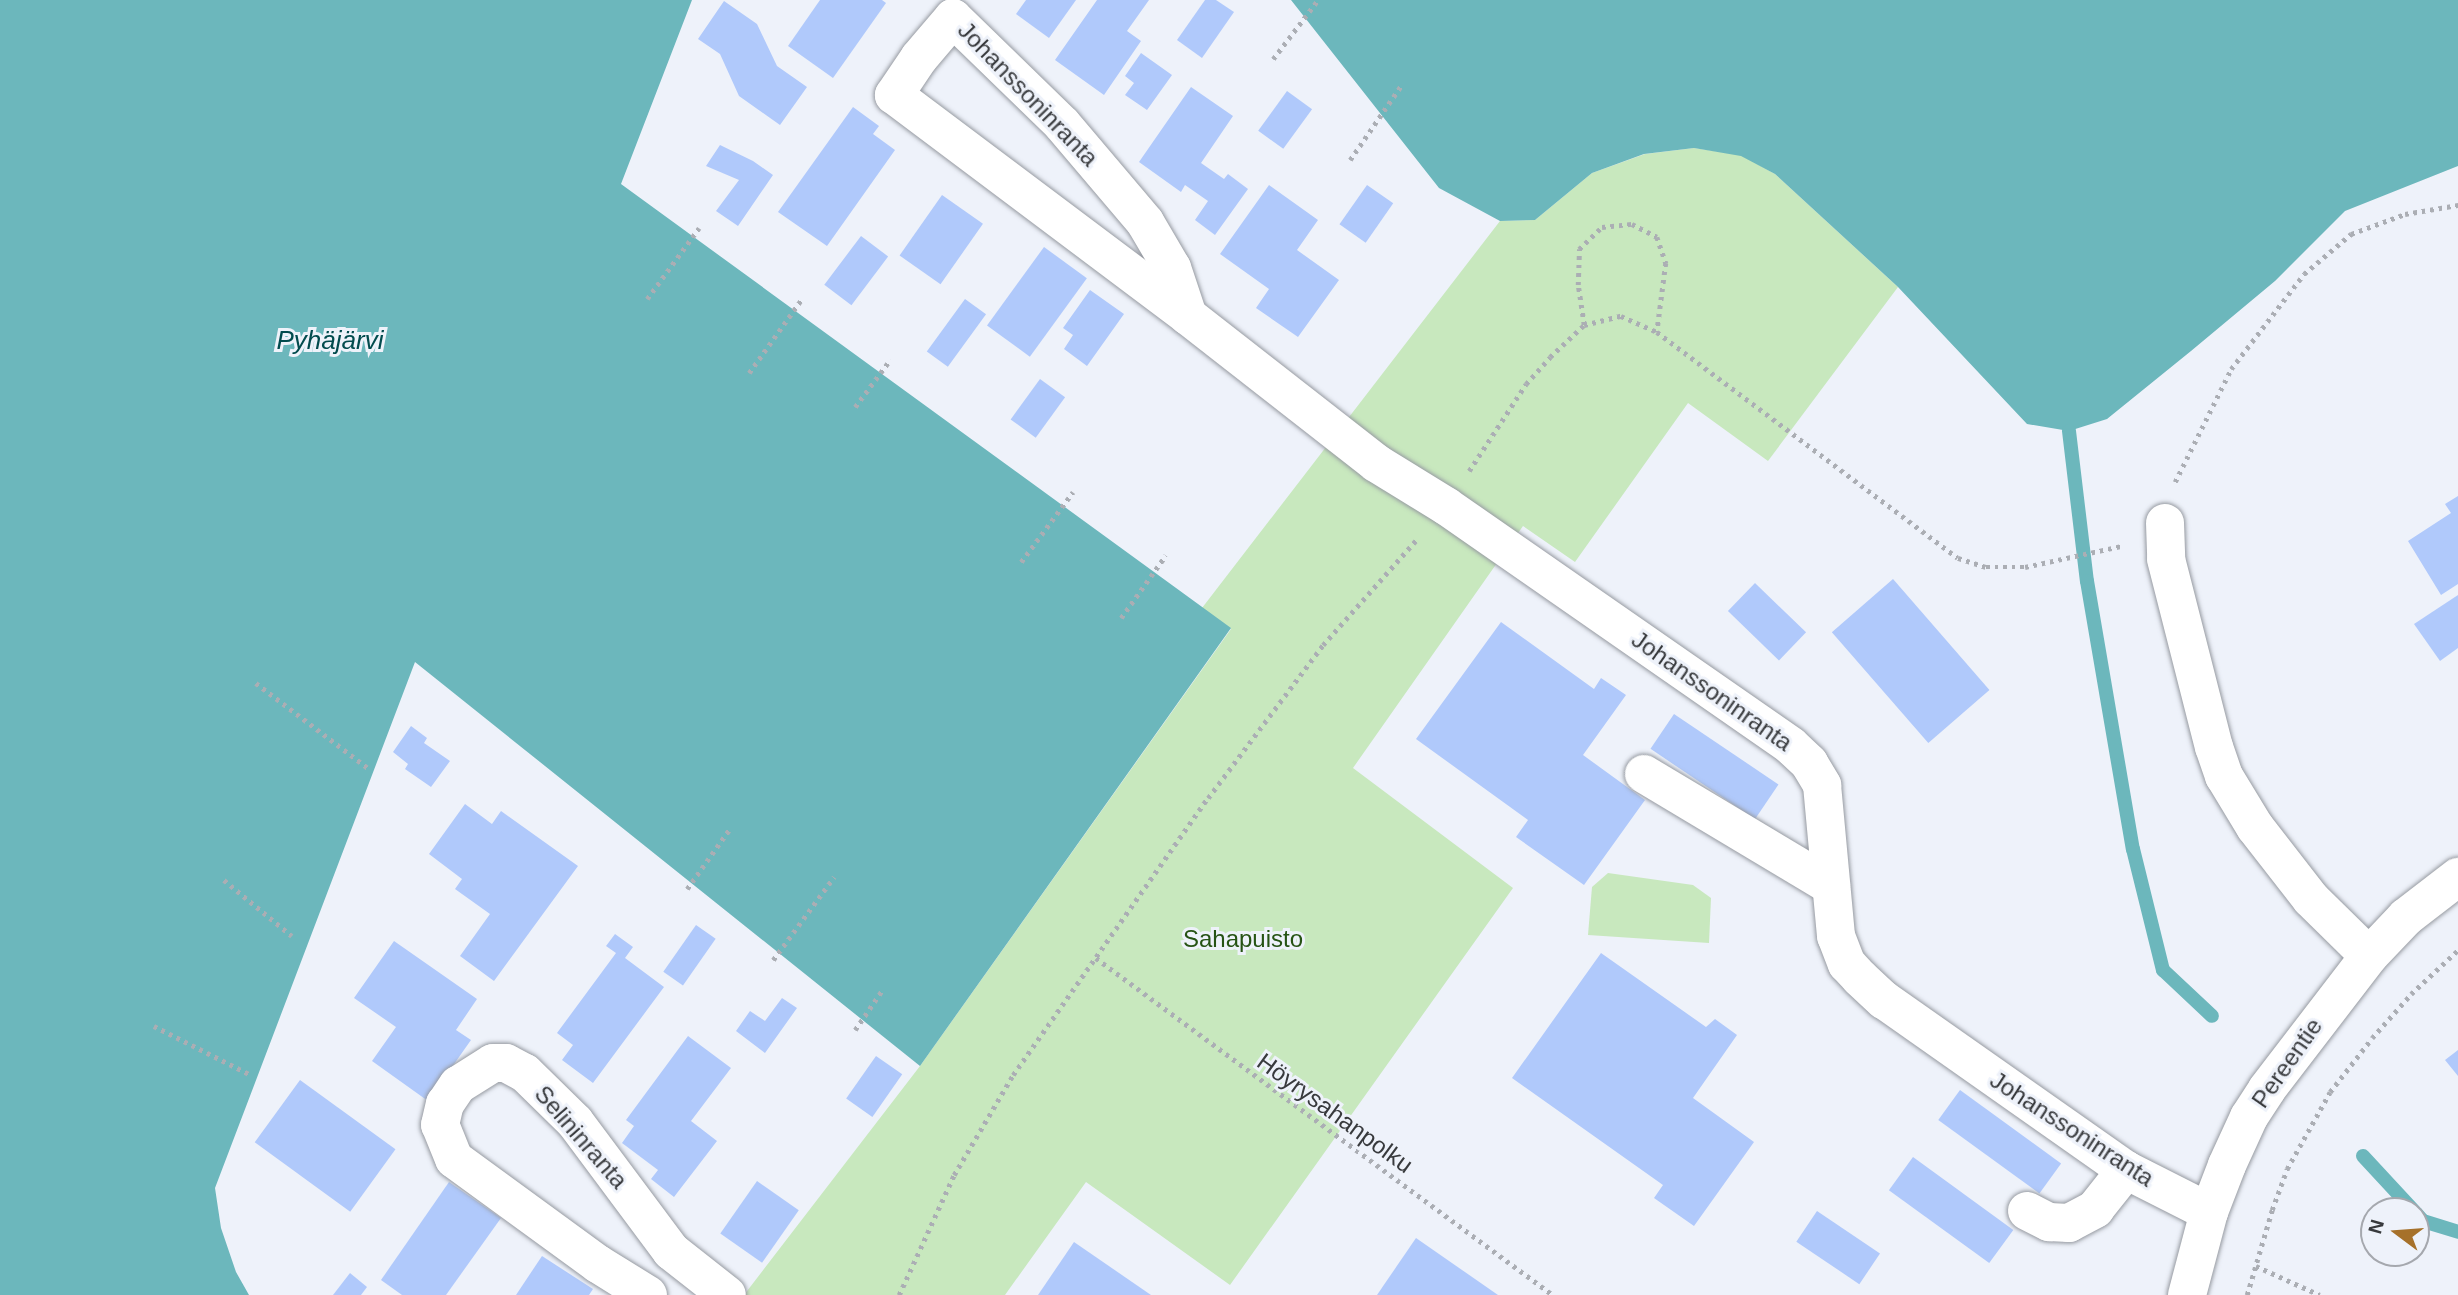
<!DOCTYPE html>
<html>
<head>
<meta charset="utf-8">
<style>
  body { margin:0 }
  #map { position:relative; width:2458px; height:1295px; overflow:hidden; background:#eef2fa; font-family:Arial,sans-serif }
  div>[style] { position:absolute }
  .green>* { inset:0; background:#c8e8be }
  .water>* { inset:0; background:#6cb7bc }
  .stream>* { height:14px; margin:-7px; padding:0 7px; transform-origin:7px; border-radius:7px; background:#6cb7bc }
  .building>* { inset:0; background:#b0c9fb; transform-origin:0 0 }
  .path>* { height:4.5px; margin-top:-2.25px; transform-origin:0; background:repeating-linear-gradient(90deg,#abaeb4 0 3.5px,transparent 0 8.5px) }
  .roads { filter:drop-shadow(0 0 2px #969aa1) drop-shadow(0 0 2px #969aa1) }
  .minor>* { height:38px; margin:-19px; padding:0 19px; transform-origin:19px; border-radius:19px; background:#fff }
  span { translate:-50% -50%; white-space:nowrap; text-align:center; line-height:1.15; -webkit-text-stroke:6px #eef2fa; paint-order:stroke }
  .street-label { font-size:24px; color:#383a3d }
  .park-label { font-size:24px; color:#265314 }
  .water-label { font-size:26px; color:#024b4e; font-style:italic }
  .north { position:absolute; left:2360px; top:1197px; width:70px; height:70px; box-sizing:border-box; background:#eef2fa; border:2px solid #a5a8ae; border-radius:50%; rotate:286deg; font-size:19px; font-weight:700; line-height:28px; text-align:center; color:#383a3d }
  .north::after { content:''; display:block; margin:auto; width:24px; height:32px; background:#a6712a; clip-path:polygon(50% 0,100% 100%,50% 72%,0 100%) }
</style>
</head>
<body>
<div id="map">
  <div class="green">
    <div style="clip-path:polygon(1694px 148px,1741px 155px,1775px 174px,1898px 287px,1768px 461px,1688px 403px,1575px 562px,1523px 526px,1353px 768px,1513px 888px,1230px 1285px,1086px 1182px,1005px 1295px,744px 1295px,920px 1066px,1231px 629px,1202px 608px,1500px 221px,1535px 220px,1592px 173px,1645px 154px)"></div>
    <div style="clip-path:polygon(1608px 873px,1693px 885px,1711px 898px,1709px 943px,1588px 935px,1592px 887px)"></div>
  </div>
  <div class="water">
    <div style="clip-path:polygon(0 0,692px 0,621px 184px,1231px 628px,920px 1066px,415px 662px,215px 1188px,221px 1228px,236px 1272px,249px 1295px,0 1295px)"></div>
    <div style="clip-path:polygon(1291px 0,2458px 0,2458px 166px,2345px 211px,2275px 281px,2191px 351px,2107px 419px,2069px 431px,2027px 424px,1898px 287px,1775px 174px,1741px 156px,1694px 148px,1644px 154px,1592px 173px,1535px 220px,1500px 221px,1439px 188px)"></div>
  </div>
  <div class="stream">
    <div style="left:2069px;top:431px;width:151px;rotate:83.2deg"></div>
    <div style="left:2087px;top:581px;width:272px;rotate:80.3deg"></div>
    <div style="left:2133px;top:849px;width:125px;rotate:76.1deg"></div>
    <div style="left:2163px;top:970px;width:67px;rotate:43.2deg"></div>
    <div style="left:2363px;top:1156px;width:75px;rotate:47.2deg"></div>
    <div style="left:2416px;top:1213px;width:11px;rotate:49deg"></div>
    <div style="left:2423px;top:1221px;width:37px;rotate:17deg"></div>
  </div>
  <div class="building">
    <div style="clip-path:polygon(820px 0,882px 0,886px 3px,833px 78px,788px 46px)"></div>
    <div style="clip-path:polygon(1026px 0,1076px 0,1049px 38px,1016px 14px)"></div>
    <div style="clip-path:polygon(1097px 0,1149px 0,1127px 31px,1141px 41px,1104px 95px,1055px 60px)"></div>
    <div style="clip-path:polygon(1205px 0,1216px 0,1234px 12px,1202px 58px,1177px 40px)"></div>
    <div style="clip-path:polygon(724px 1px,757px 24px,777px 66px,807px 87px,780px 125px,739px 96px,720px 54px,698px 39px)"></div>
    <div style="clip-path:polygon(1141px 53px,1172px 75px,1147px 110px,1125px 95px,1134px 83px,1125px 76px)"></div>
    <div style="clip-path:polygon(1191px 87px,1233px 116px,1201px 163px,1224px 179px,1228px 174px,1248px 189px,1215px 235px,1195px 220px,1208px 201px,1185px 185px,1181px 192px,1139px 162px)"></div>
    <div style="left:1287px;top:91px;width:31px;height:49px;rotate:36deg"></div>
    <div style="clip-path:polygon(853px 107px,879px 126px,873px 134px,895px 150px,827px 246px,778px 212px)"></div>
    <div style="clip-path:polygon(720px 145px,753px 161px,773px 175px,738px 226px,716px 211px,739px 180px,706px 166px)"></div>
    <div style="clip-path:polygon(1269px 185px,1318px 220px,1297px 250px,1339px 280px,1298px 337px,1256px 308px,1269px 289px,1220px 254px)"></div>
    <div style="left:1367px;top:185px;width:32px;height:48px;rotate:35deg"></div>
    <div style="left:942px;top:195px;width:50px;height:74px;rotate:35deg"></div>
    <div style="left:861px;top:236px;width:34px;height:61px;rotate:37deg"></div>
    <div style="left:1044px;top:247px;width:53px;height:97px;rotate:36deg"></div>
    <div style="clip-path:polygon(1090px 290px,1124px 314px,1087px 366px,1064px 349px,1073px 335px,1063px 328px)"></div>
    <div style="left:965px;top:299px;width:26px;height:65px;rotate:36deg"></div>
    <div style="left:1040px;top:379px;width:31px;height:50px;rotate:36deg"></div>
    <div style="clip-path:polygon(2458px 496px,2458px 584px,2441px 595px,2408px 541px,2451px 513px,2445px 504px)"></div>
    <div style="left:1893px;top:579px;width:147px;height:81px;rotate:49deg"></div>
    <div style="left:1755px;top:583px;width:71px;height:39px;rotate:44deg"></div>
    <div style="clip-path:polygon(2458px 595px,2458px 648px,2440px 661px,2414px 624px)"></div>
    <div style="clip-path:polygon(1501px 622px,1594px 689px,1601px 678px,1626px 695px,1583px 755px,1645px 800px,1584px 885px,1516px 837px,1528px 820px,1416px 739px)"></div>
    <div style="left:1674px;top:714px;width:126px;height:42px;rotate:34deg"></div>
    <div style="clip-path:polygon(411px 726px,427px 738px,424px 743px,450px 761px,431px 787px,405px 769px,408px 764px,393px 752px)"></div>
    <div style="clip-path:polygon(465px 804px,492px 824px,501px 811px,578px 866px,494px 981px,460px 956px,490px 914px,455px 889px,462px 879px,429px 854px)"></div>
    <div style="left:696px;top:925px;width:24px;height:57px;rotate:35deg"></div>
    <div style="clip-path:polygon(615px 934px,633px 947px,625px 958px,664px 987px,593px 1083px,562px 1060px,573px 1045px,557px 1033px,616px 953px,606px 946px)"></div>
    <div style="clip-path:polygon(394px 941px,477px 999px,456px 1030px,471px 1040px,428px 1101px,372px 1061px,396px 1027px,354px 998px)"></div>
    <div style="clip-path:polygon(1601px 953px,1706px 1027px,1715px 1019px,1737px 1035px,1693px 1098px,1754px 1142px,1694px 1226px,1654px 1198px,1663px 1185px,1512px 1078px)"></div>
    <div style="clip-path:polygon(782px 998px,797px 1008px,765px 1053px,736px 1031px,750px 1011px,765px 1021px)"></div>
    <div style="clip-path:polygon(688px 1036px,731px 1068px,691px 1121px,717px 1141px,674px 1197px,651px 1179px,658px 1170px,622px 1143px,634px 1126px,626px 1120px)"></div>
    <div style="clip-path:polygon(2458px 1050px,2458px 1076px,2445px 1060px)"></div>
    <div style="left:876px;top:1056px;width:32px;height:52px;rotate:35deg"></div>
    <div style="left:300px;top:1080px;width:118px;height:77px;rotate:36deg"></div>
    <div style="left:1960px;top:1090px;width:125px;height:37px;rotate:36deg"></div>
    <div style="left:1913px;top:1157px;width:124px;height:41px;rotate:36deg"></div>
    <div style="left:757px;top:1181px;width:51px;height:64px;rotate:35deg"></div>
    <div style="clip-path:polygon(449px 1182px,501px 1218px,446px 1295px,402px 1295px,381px 1280px)"></div>
    <div style="left:1817px;top:1211px;width:76px;height:37px;rotate:34deg"></div>
    <div style="clip-path:polygon(1416px 1238px,1498px 1295px,1377px 1295px)"></div>
    <div style="clip-path:polygon(1074px 1242px,1151px 1295px,1038px 1295px)"></div>
    <div style="clip-path:polygon(542px 1256px,593px 1289px,589px 1295px,516px 1295px)"></div>
    <div style="clip-path:polygon(350px 1273px,367px 1287px,361px 1295px,333px 1295px)"></div>
  </div>
  <div class="path">
    <div style="left:1273px;top:59px;width:74px;rotate:-52.7deg"></div>
    <div style="left:1350px;top:160px;width:93px;rotate:-55.5deg"></div>
    <div style="left:647px;top:299px;width:88px;rotate:-53.8deg"></div>
    <div style="left:1584px;top:325px;width:40px;rotate:-98.5deg"></div>
    <div style="left:1578px;top:285px;width:36px;rotate:-88deg"></div>
    <div style="left:1579px;top:249px;width:32px;rotate:-44deg"></div>
    <div style="left:1602px;top:227px;width:30px;rotate:-6deg"></div>
    <div style="left:1632px;top:224px;width:28px;rotate:27deg"></div>
    <div style="left:1657px;top:237px;width:28px;rotate:71deg"></div>
    <div style="left:1666px;top:263px;width:70px;rotate:97.4deg"></div>
    <div style="left:749px;top:373px;width:90px;rotate:-54.5deg"></div>
    <div style="left:855px;top:407px;width:59px;rotate:-53.3deg"></div>
    <div style="left:1469px;top:471px;width:104px;rotate:-56.8deg"></div>
    <div style="left:1526px;top:384px;width:36px;rotate:-48deg"></div>
    <div style="left:1550px;top:357px;width:47px;rotate:-43.3deg"></div>
    <div style="left:1584px;top:325px;width:38px;rotate:-14deg"></div>
    <div style="left:1621px;top:316px;width:39px;rotate:24deg"></div>
    <div style="left:1657px;top:332px;width:376px;rotate:36.9deg"></div>
    <div style="left:1958px;top:558px;width:29px;rotate:18deg"></div>
    <div style="left:1986px;top:567px;width:39px"></div>
    <div style="left:2025px;top:567px;width:98px;rotate:-12.3deg"></div>
    <div style="left:2175px;top:482px;width:126px;rotate:-63.6deg"></div>
    <div style="left:2231px;top:369px;width:120px;rotate:-52.5deg"></div>
    <div style="left:2304px;top:274px;width:62px;rotate:-40.4deg"></div>
    <div style="left:2351px;top:234px;width:58px;rotate:-20.3deg"></div>
    <div style="left:2405px;top:214px;width:54px;rotate:-9.6deg"></div>
    <div style="left:1021px;top:562px;width:87px;rotate:-53.4deg"></div>
    <div style="left:1121px;top:618px;width:77px;rotate:-54.5deg"></div>
    <div style="left:256px;top:683px;width:141px;rotate:37.2deg"></div>
    <div style="left:224px;top:880px;width:88px;rotate:39.5deg"></div>
    <div style="left:687px;top:889px;width:72px;rotate:-54.6deg"></div>
    <div style="left:1096px;top:958px;width:568px;rotate:36.41deg"></div>
    <div style="left:773px;top:960px;width:103px;rotate:-53.7deg"></div>
    <div style="left:154px;top:1026px;width:106px;rotate:26.8deg"></div>
    <div style="left:855px;top:1030px;width:50px;rotate:-55.7deg"></div>
    <div style="left:2256px;top:1266px;width:70px;rotate:24.4deg"></div>
    <div style="left:899px;top:1295px;width:132px;rotate:-65.4deg"></div>
    <div style="left:954px;top:1175px;width:116px;rotate:-59.5deg"></div>
    <div style="left:1013px;top:1075px;width:339px;rotate:-54.9deg"></div>
    <div style="left:1208px;top:798px;width:191px;rotate:-53.1deg"></div>
    <div style="left:1323px;top:645px;width:142px;rotate:-48.4deg"></div>
    <div style="left:2247px;top:1295px;width:89px;rotate:-73.6deg"></div>
    <div style="left:2272px;top:1210px;width:44px;rotate:-69.9deg"></div>
    <div style="left:2287px;top:1169px;width:88px;rotate:-60.8deg"></div>
    <div style="left:2330px;top:1092px;width:68px;rotate:-52.1deg"></div>
    <div style="left:2372px;top:1038px;width:59px;rotate:-48.4deg"></div>
    <div style="left:2411px;top:994px;width:64px;rotate:-43.1deg"></div>
  </div>
  <div class="roads">
    <div class="minor">
      <div style="left:1188px;top:316px;width:51px;rotate:-108.4deg"></div>
      <div style="left:1172px;top:268px;width:53px;rotate:-120.4deg"></div>
      <div style="left:1145px;top:222px;width:128px;rotate:-130.3deg"></div>
      <div style="left:1062px;top:124px;width:152px;rotate:-135.8deg"></div>
      <div style="left:953px;top:18px;width:52px;rotate:130.4deg"></div>
      <div style="left:919px;top:58px;width:45px;rotate:124deg"></div>
      <div style="left:894px;top:95px;width:368px;rotate:36.9deg"></div>
      <div style="left:1188px;top:316px;width:239px;rotate:38deg"></div>
      <div style="left:1376px;top:463px;width:82px;rotate:31.6deg"></div>
      <div style="left:1446px;top:506px;width:420px;rotate:34.8deg"></div>
      <div style="left:1791px;top:746px;width:25px;rotate:43deg"></div>
      <div style="left:1809px;top:763px;width:26px;rotate:59deg"></div>
      <div style="left:1822px;top:785px;width:152px;rotate:84.7deg"></div>
      <div style="left:1836px;top:936px;width:30px;rotate:69deg"></div>
      <div style="left:1847px;top:964px;width:19px;rotate:47deg"></div>
      <div style="left:1860px;top:978px;width:33px;rotate:43deg"></div>
      <div style="left:1884px;top:1000px;width:296px;rotate:35.1deg"></div>
      <div style="left:2126px;top:1170px;width:93px;rotate:26.8deg"></div>
      <div style="left:2165px;top:523px;width:36px;rotate:88deg"></div>
      <div style="left:2166px;top:559px;width:194px;rotate:75.7deg"></div>
      <div style="left:2214px;top:747px;width:31px;rotate:71deg"></div>
      <div style="left:2224px;top:776px;width:60px;rotate:58.7deg"></div>
      <div style="left:2255px;top:827px;width:91px;rotate:52.1deg"></div>
      <div style="left:2311px;top:899px;width:81px;rotate:44.5deg"></div>
      <div style="left:1644px;top:774px;width:218px;rotate:30.9deg"></div>
      <div style="left:2027px;top:1211px;width:25px;rotate:27deg"></div>
      <div style="left:2049px;top:1222px;width:20px;rotate:3deg"></div>
      <div style="left:2069px;top:1223px;width:30px;rotate:-28deg"></div>
      <div style="left:2095px;top:1209px;width:50px;rotate:-51.5deg"></div>
      <div style="left:648px;top:1295px;width:59px;rotate:-148.2deg"></div>
      <div style="left:598px;top:1264px;width:178px;rotate:-143.9deg"></div>
      <div style="left:454px;top:1159px;width:37px;rotate:-112deg"></div>
      <div style="left:440px;top:1125px;width:22px;rotate:-77deg"></div>
      <div style="left:445px;top:1104px;width:23px;rotate:-56deg"></div>
      <div style="left:458px;top:1085px;width:41px;rotate:-32.2deg"></div>
      <div style="left:493px;top:1063px;width:13px"></div>
      <div style="left:506px;top:1063px;width:21px;rotate:28deg"></div>
      <div style="left:525px;top:1073px;width:70px;rotate:44.4deg"></div>
      <div style="left:575px;top:1122px;width:161px;rotate:53.3deg"></div>
      <div style="left:671px;top:1251px;width:71px;rotate:38.2deg"></div>
      <div style="left:2187px;top:1295px;width:86px;rotate:-75.2deg"></div>
      <div style="left:2209px;top:1212px;width:50px;rotate:-69deg"></div>
      <div style="left:2227px;top:1165px;width:53px;rotate:-65.4deg"></div>
      <div style="left:2249px;top:1117px;width:33px;rotate:-57deg"></div>
      <div style="left:2267px;top:1089px;width:168px;rotate:-52.5deg"></div>
      <div style="left:2369px;top:956px;width:54px;rotate:-46.5deg"></div>
      <div style="left:2406px;top:917px;width:66px;rotate:-37.6deg"></div>
    </div>
  </div>
  <div class="street-label">
    <span style="left:1028px;top:94px;rotate:46deg">Johanssoninranta</span>
    <span style="left:1712px;top:691px;rotate:35deg">Johanssoninranta</span>
    <span style="left:2287px;top:1063px;rotate:-55deg">Pereentie</span>
    <span style="left:1335px;top:1113px;rotate:36deg">Höyrysahanpolku</span>
    <span style="left:2072px;top:1129px;rotate:33deg">Johanssoninranta</span>
    <span style="left:581px;top:1137px;rotate:49deg">Selininranta</span>
  </div>
  <div class="park-label">
    <span style="left:1243px;top:939px">Sahapuisto</span>
  </div>
  <div class="water-label">
    <span style="left:330px;top:341px">Pyhäjärvi</span>
  </div>
  <div class="north">N</div>
</div>
</body>
</html>
